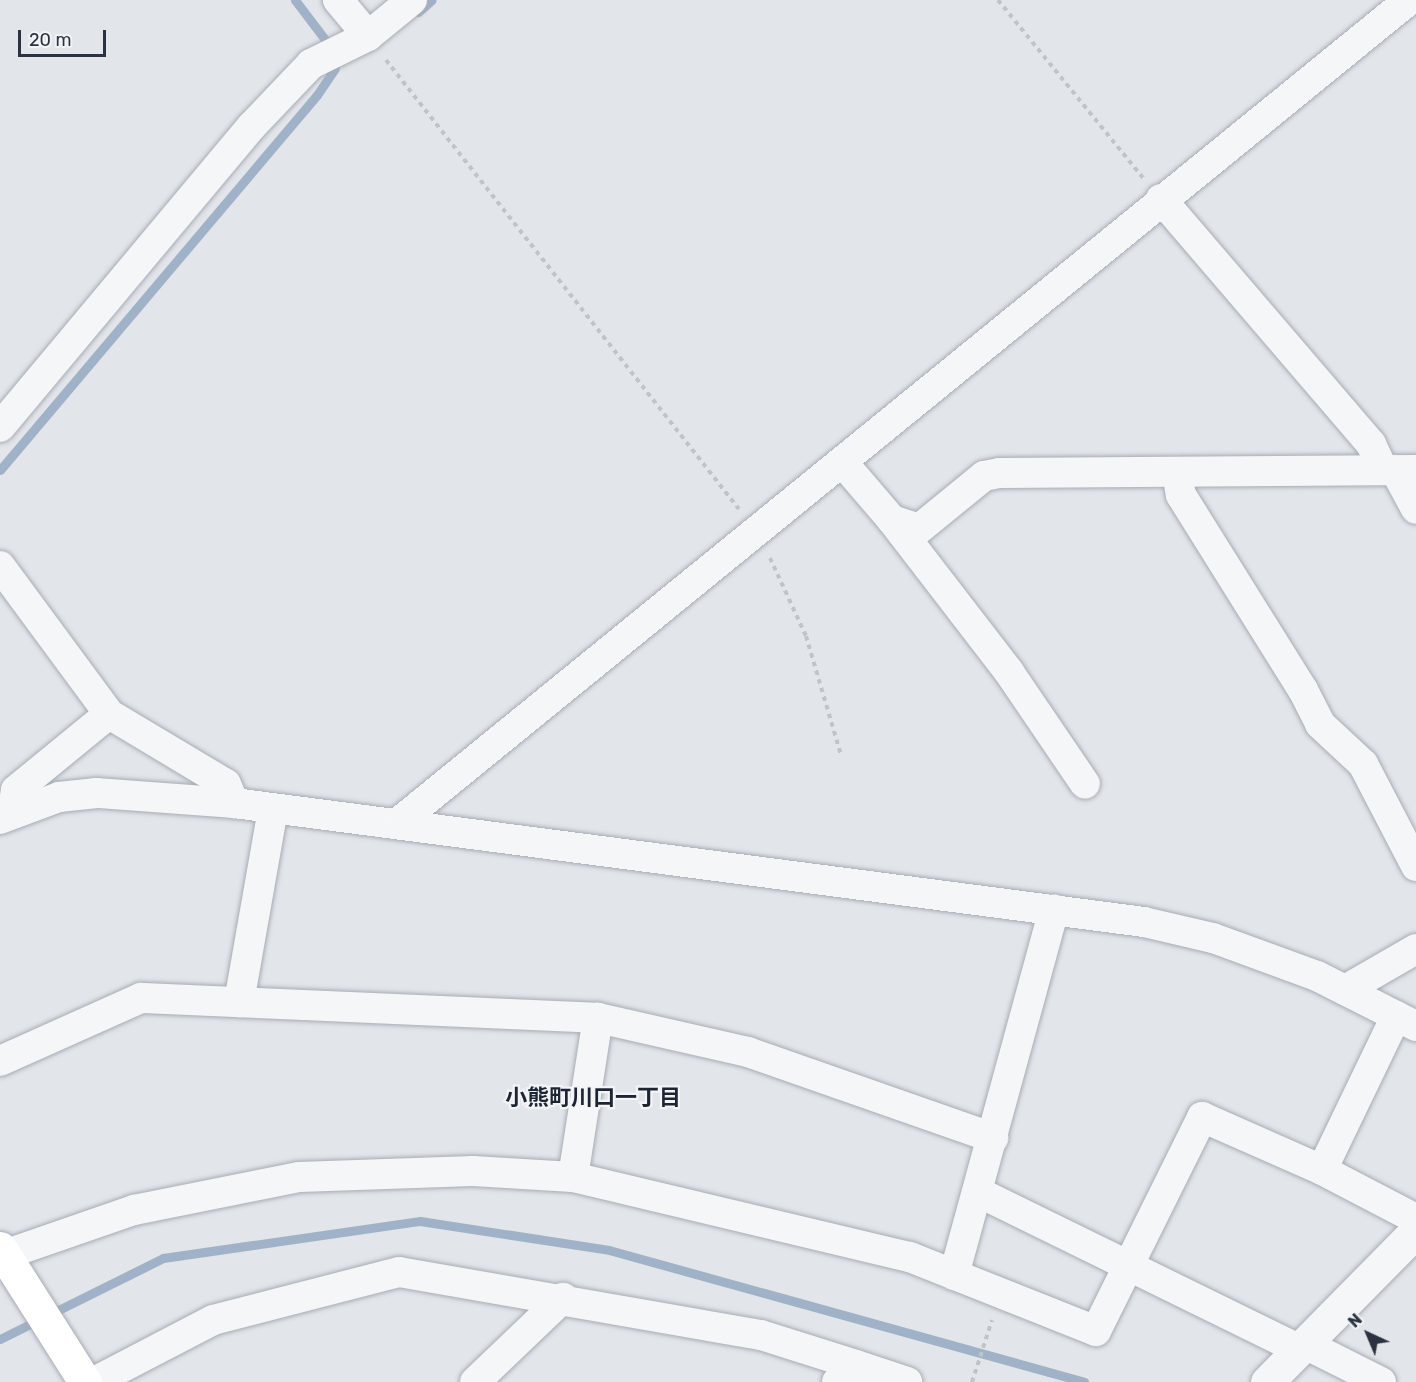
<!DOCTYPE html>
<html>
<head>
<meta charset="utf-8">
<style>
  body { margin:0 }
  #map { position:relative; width:1416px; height:1382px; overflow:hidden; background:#e2e5ea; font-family:Rubik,"Noto Sans JP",sans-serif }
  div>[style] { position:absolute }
  .stream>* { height:9px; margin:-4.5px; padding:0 4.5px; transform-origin:4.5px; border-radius:4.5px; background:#a0b2c7 }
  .path>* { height:4px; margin-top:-2px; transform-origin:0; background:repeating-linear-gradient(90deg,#c0c3c8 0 4.5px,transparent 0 9px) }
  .roads { filter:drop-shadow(0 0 2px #a7acb4) drop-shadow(0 0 2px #a7acb4) }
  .minor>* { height:30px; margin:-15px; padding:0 15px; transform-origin:15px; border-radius:15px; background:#f5f6f8 }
  .tertiary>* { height:33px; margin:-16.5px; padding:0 16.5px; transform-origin:16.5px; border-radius:16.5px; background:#f5f6f8 }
  .secondary>* { height:33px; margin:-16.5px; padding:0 16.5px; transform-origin:16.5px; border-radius:16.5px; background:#fff }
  span { translate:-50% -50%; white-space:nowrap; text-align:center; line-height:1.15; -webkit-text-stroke:4.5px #f2f4f7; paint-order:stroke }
  .neighbourhood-label { font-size:22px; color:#1d2432; font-weight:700 }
  .north { position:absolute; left:1338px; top:1304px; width:60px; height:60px; -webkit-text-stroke:4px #f2f4f7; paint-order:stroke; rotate:316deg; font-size:16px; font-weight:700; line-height:24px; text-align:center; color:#2b3241 }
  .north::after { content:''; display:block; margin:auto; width:21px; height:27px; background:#2b3241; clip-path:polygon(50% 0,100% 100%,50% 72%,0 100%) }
  .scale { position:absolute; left:18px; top:30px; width:88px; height:27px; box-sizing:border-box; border:3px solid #2b3241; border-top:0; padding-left:8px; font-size:18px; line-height:21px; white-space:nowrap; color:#2b3241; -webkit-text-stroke:4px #f2f4f7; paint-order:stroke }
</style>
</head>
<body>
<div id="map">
  <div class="stream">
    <div style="left:295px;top:0;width:53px;rotate:52.7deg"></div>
    <div style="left:418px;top:12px;width:18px;rotate:-41deg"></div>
    <div style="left:0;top:470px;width:491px;rotate:-49.8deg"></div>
    <div style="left:317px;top:95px;width:32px;rotate:-56deg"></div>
    <div style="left:0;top:1339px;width:182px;rotate:-26.4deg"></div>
    <div style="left:163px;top:1258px;width:260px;rotate:-8.2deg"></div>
    <div style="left:420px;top:1221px;width:191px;rotate:8.7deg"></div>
    <div style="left:609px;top:1250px;width:493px;rotate:15.5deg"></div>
  </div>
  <div class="path">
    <div style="left:998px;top:0;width:230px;rotate:50.8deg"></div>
    <div style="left:386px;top:60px;width:571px;rotate:51.83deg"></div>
    <div style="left:770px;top:558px;width:86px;rotate:65.2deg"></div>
    <div style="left:806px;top:636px;width:124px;rotate:73.6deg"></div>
    <div style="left:972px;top:1382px;width:65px;rotate:-72.1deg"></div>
  </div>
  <div class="roads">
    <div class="minor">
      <div style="left:368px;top:36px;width:57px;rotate:-39.3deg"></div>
      <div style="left:1161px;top:199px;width:323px;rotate:49.4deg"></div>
      <div style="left:1371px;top:444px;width:26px;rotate:65deg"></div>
      <div style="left:0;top:427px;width:391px;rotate:-50.1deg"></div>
      <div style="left:251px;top:127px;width:87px;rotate:-46.4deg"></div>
      <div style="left:311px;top:64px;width:64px;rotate:-26.2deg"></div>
      <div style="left:368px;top:36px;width:47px;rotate:-129.8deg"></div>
      <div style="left:844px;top:464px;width:74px;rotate:49.4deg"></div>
      <div style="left:892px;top:520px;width:28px;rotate:18deg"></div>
      <div style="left:919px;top:529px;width:84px;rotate:-39.2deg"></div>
      <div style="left:984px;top:476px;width:15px;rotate:-11deg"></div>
      <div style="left:999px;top:473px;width:417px;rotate:-0.4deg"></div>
      <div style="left:1395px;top:470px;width:44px;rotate:61.7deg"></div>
      <div style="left:1177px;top:473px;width:22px;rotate:80deg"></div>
      <div style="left:1181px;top:495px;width:230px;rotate:58deg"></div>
      <div style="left:1303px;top:690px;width:38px;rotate:63deg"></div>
      <div style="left:1320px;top:724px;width:59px;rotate:42.9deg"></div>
      <div style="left:1363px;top:764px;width:115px;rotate:62.5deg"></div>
      <div style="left:892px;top:520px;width:192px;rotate:52.4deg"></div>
      <div style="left:1009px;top:672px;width:135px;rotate:55.8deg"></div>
      <div style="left:0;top:566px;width:184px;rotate:53.6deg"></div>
      <div style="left:109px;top:714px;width:136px;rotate:30.9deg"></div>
      <div style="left:226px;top:784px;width:21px;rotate:67deg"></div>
      <div style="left:12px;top:813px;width:23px;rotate:-80deg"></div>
      <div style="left:16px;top:790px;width:120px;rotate:-39.3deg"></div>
      <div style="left:0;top:819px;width:63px;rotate:-20.4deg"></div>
      <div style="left:59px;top:797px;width:38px;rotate:-6deg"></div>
      <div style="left:97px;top:793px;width:137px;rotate:4.2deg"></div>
      <div style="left:234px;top:803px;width:918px;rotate:7.45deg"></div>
      <div style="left:1144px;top:922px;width:71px;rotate:13.1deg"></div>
      <div style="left:1213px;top:938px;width:111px;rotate:20.1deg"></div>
      <div style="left:1317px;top:976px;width:111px;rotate:26.8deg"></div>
      <div style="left:399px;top:822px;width:1302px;rotate:-39.14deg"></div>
      <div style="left:1345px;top:990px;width:82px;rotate:-30deg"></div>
      <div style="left:239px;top:1002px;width:195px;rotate:-80deg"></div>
      <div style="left:0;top:1061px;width:154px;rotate:-24.1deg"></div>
      <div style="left:141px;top:998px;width:457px;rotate:2.5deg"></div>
      <div style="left:598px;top:1018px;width:154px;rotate:12.8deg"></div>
      <div style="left:748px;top:1052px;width:260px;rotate:19.3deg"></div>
      <div style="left:1322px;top:1170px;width:171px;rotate:-64.3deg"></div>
      <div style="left:573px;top:1177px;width:161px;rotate:-81.1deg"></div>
      <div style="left:978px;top:1192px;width:357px;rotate:26.1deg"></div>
      <div style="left:4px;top:1255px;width:138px;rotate:-19.1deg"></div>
      <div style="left:134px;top:1210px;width:168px;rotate:-11.3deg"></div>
      <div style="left:299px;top:1177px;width:174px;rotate:-2deg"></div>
      <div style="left:473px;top:1171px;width:100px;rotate:3.4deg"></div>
      <div style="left:573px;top:1177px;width:346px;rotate:13.4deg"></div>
      <div style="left:910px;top:1257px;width:200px;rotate:21.7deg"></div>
      <div style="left:1096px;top:1331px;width:239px;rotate:-63.6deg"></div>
      <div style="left:1202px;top:1117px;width:131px;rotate:23.8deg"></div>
      <div style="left:1322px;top:1170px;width:106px;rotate:27.5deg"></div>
      <div style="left:954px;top:1275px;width:379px;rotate:-74.7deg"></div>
      <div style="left:1305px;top:1344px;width:85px;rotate:26.6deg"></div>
      <div style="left:94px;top:1382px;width:134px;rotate:-27.5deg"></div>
      <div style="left:213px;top:1320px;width:192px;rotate:-14.5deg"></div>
      <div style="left:399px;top:1272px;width:367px;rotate:9.9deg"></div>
      <div style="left:761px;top:1335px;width:100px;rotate:17.5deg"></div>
      <div style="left:475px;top:1382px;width:122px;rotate:-43.7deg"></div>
      <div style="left:837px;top:1382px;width:25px;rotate:-42deg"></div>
      <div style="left:856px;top:1365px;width:54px;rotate:18.4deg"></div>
    </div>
    <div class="tertiary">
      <div style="left:1267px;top:1382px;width:212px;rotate:-45.4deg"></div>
    </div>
    <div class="secondary">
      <div style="left:0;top:1248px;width:159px;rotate:57.6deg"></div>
    </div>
  </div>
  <div class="neighbourhood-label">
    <span style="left:593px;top:1098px">小熊町川口一丁目</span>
  </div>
  <div class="north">N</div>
  <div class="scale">20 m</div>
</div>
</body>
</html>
